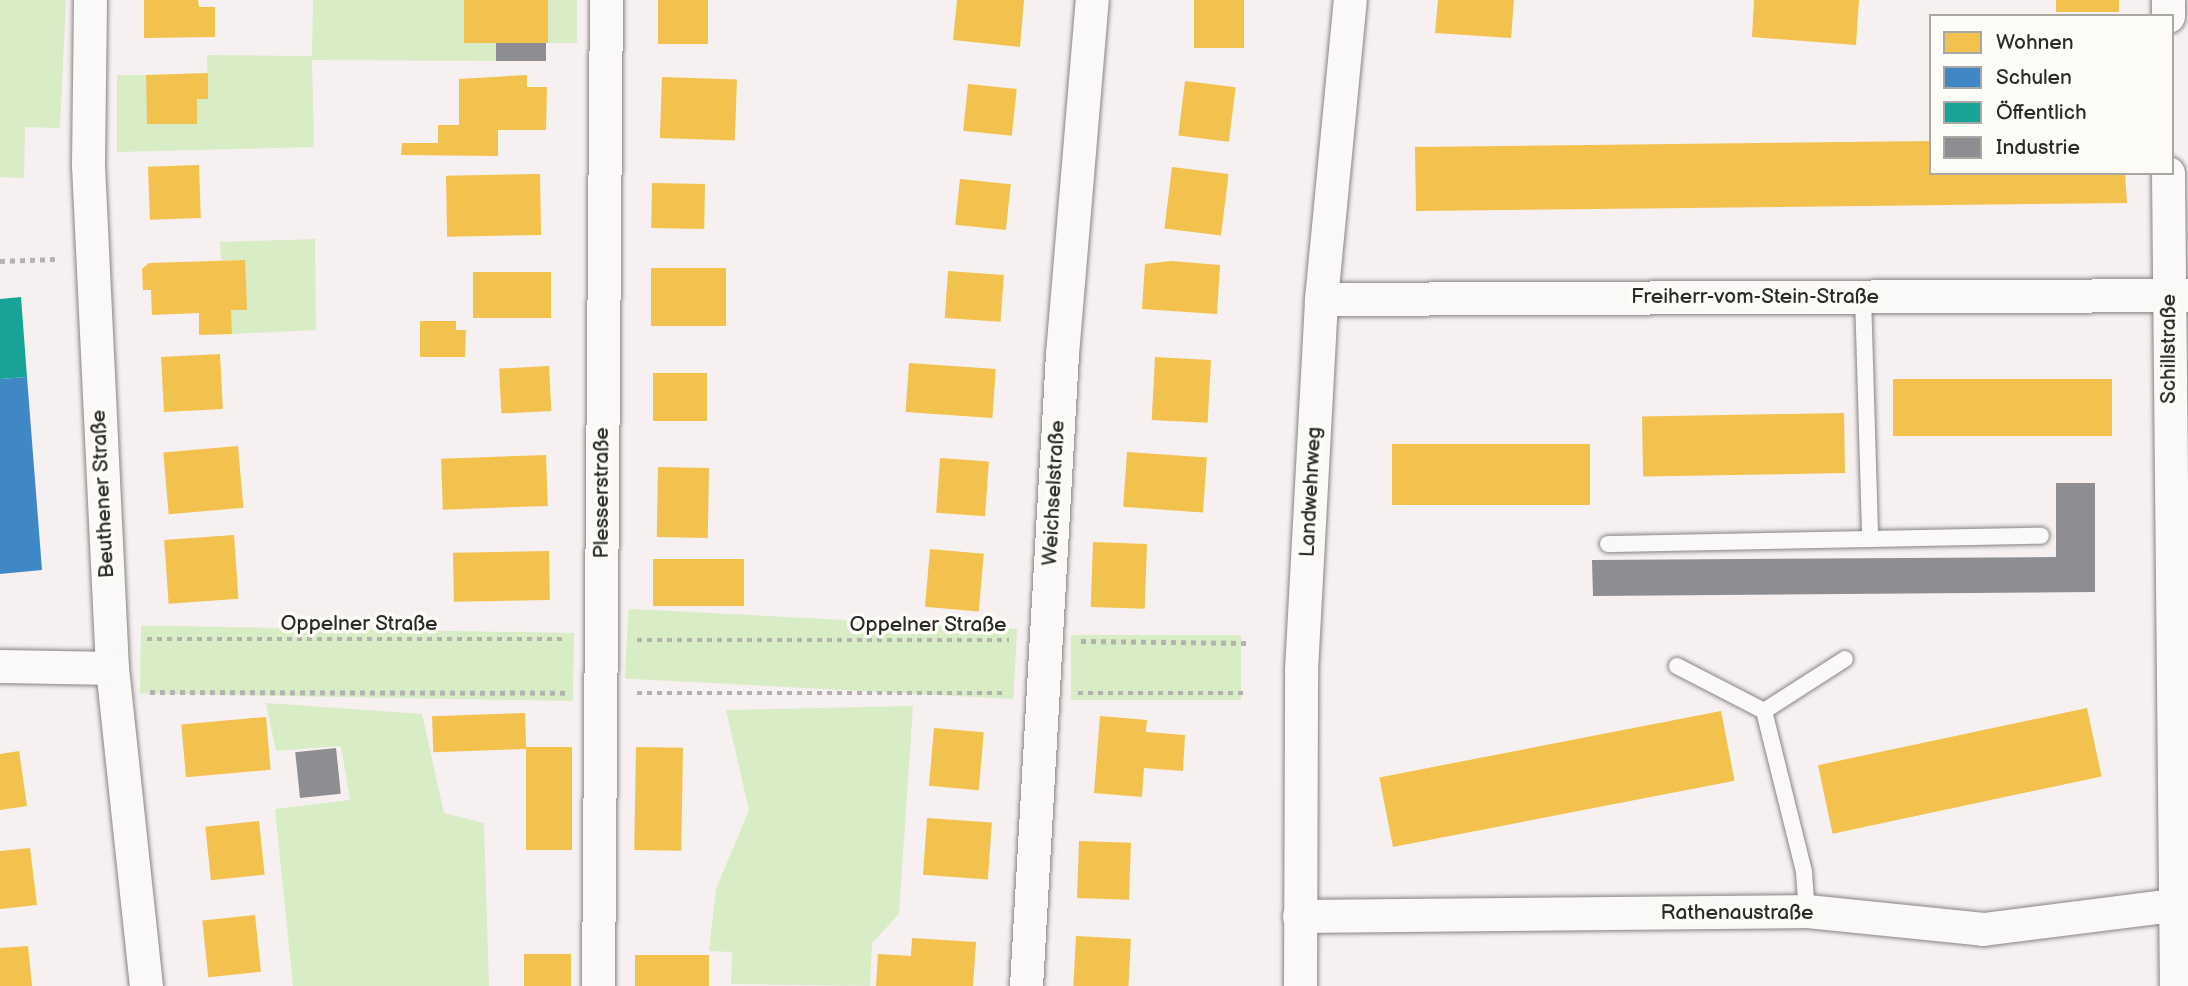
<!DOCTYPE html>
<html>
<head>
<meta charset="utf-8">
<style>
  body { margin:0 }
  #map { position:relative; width:2188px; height:986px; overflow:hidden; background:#f6f0f0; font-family:"Balsamiq Sans",sans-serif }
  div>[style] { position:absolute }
  .green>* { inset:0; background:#d8ecc6; transform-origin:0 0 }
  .homes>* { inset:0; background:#f2c14e; transform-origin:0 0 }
  .schools>* { inset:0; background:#3f88c5 }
  .public>* { inset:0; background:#17a398 }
  .industry>* { inset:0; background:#8d8d92; transform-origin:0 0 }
  .path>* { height:4.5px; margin-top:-2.25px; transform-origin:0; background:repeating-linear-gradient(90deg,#b4b2b1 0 5px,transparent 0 10px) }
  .roads { filter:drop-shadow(0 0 2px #868484) drop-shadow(0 0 2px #868484) }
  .service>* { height:16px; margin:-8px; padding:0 8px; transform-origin:8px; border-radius:8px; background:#faf9f8 }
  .minor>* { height:33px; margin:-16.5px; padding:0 16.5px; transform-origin:16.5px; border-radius:16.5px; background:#faf9f8 }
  span { translate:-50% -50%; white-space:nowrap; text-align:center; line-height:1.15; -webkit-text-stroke:7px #fdfcf7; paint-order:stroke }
  .street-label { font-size:21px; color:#2b2b2b }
  .legend { position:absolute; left:1929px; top:14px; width:245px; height:161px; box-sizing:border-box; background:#fdfcf7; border:2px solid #a9a8a5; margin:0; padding:9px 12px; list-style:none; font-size:21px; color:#2b2b2b }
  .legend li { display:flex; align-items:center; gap:14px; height:35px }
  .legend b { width:35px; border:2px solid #a9a8a5 }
</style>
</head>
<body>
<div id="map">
  <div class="green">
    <div style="clip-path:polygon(0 0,66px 0,60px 128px,25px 127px,24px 178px,0 177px)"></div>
    <div style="clip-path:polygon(313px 0,464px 0,464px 43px,496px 43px,496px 61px,312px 60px,314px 147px,117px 152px,117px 75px,146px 75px,148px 124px,197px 124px,197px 99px,208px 98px,207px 55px,312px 56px)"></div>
    <div style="left:548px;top:0;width:29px;height:43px"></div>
    <div style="clip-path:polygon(315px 239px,316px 330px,232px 334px,231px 310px,246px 310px,245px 260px,221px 260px,220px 242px)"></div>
    <div style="left:1017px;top:629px;width:70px;height:389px;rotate:93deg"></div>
    <div style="left:574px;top:633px;width:68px;height:433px;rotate:91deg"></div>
    <div style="left:1071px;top:635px;width:170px;height:65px"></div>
    <div style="clip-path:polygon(266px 703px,422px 714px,444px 813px,484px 823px,489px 986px,293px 986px,275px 809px,350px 800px,341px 746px,276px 751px)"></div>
    <div style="clip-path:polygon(913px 706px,899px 914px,872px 943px,870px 986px,731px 984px,732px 952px,709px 951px,716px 889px,749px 810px,726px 710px)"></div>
  </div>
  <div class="homes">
    <div style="clip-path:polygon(144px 0,198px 0,199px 7px,215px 7px,215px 37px,144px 38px)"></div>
    <div style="left:464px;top:0;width:84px;height:43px"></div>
    <div style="left:658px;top:0;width:50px;height:44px"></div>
    <div style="clip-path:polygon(957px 0,1024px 0,1020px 47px,953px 40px)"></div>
    <div style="left:1194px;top:0;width:50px;height:48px"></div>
    <div style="clip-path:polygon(1438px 0,1514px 0,1511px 38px,1435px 33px)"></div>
    <div style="clip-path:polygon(1754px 0,1859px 0,1856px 45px,1752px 37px)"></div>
    <div style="left:2056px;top:0;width:63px;height:12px"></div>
    <div style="clip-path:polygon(208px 73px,208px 99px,197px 99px,197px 124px,147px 124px,146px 75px)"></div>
    <div style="clip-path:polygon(527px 75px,527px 87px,547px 87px,546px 130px,498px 130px,498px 156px,401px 155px,402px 143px,438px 143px,438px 125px,459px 125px,459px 79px)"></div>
    <div style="left:662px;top:77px;width:75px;height:61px;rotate:2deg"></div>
    <div style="left:1185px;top:81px;width:51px;height:55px;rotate:7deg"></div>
    <div style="left:968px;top:84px;width:49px;height:47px;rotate:6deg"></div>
    <div style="clip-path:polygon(1931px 141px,1931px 173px,2125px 173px,2127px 203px,1416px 211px,1415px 147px)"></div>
    <div style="left:199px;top:165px;width:53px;height:51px;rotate:88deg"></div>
    <div style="left:1172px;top:167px;width:57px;height:62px;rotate:7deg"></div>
    <div style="left:540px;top:174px;width:61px;height:94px;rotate:89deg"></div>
    <div style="left:960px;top:179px;width:51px;height:46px;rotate:6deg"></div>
    <div style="left:652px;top:183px;width:53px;height:45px;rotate:1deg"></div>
    <div style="clip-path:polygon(245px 260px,247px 310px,231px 310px,232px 334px,199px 335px,199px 313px,152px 315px,151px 290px,143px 290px,142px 269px,149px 263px)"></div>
    <div style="clip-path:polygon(1171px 261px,1220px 265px,1217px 314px,1142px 309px,1145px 264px)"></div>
    <div style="left:651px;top:268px;width:75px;height:58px"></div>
    <div style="left:948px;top:271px;width:56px;height:47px;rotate:4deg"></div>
    <div style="left:473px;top:272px;width:78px;height:46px"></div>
    <div style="clip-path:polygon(420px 321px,456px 321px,456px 330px,466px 330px,465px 357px,420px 357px)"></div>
    <div style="left:220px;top:354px;width:55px;height:59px;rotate:87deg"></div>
    <div style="left:1155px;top:357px;width:56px;height:63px;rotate:3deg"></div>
    <div style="left:909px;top:363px;width:87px;height:49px;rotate:4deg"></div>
    <div style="left:549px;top:366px;width:45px;height:50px;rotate:87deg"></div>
    <div style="left:653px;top:373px;width:54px;height:48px"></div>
    <div style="left:2112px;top:379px;width:57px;height:219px;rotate:90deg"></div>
    <div style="left:1844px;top:413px;width:60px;height:202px;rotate:89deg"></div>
    <div style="left:1590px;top:444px;width:61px;height:198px;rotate:90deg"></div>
    <div style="left:238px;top:446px;width:62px;height:75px;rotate:85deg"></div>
    <div style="left:1127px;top:452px;width:80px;height:55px;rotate:4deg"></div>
    <div style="left:546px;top:455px;width:51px;height:105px;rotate:88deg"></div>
    <div style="left:940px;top:458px;width:49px;height:55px;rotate:4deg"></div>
    <div style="left:658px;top:467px;width:51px;height:70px;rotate:1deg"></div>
    <div style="left:234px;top:535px;width:64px;height:70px;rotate:86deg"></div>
    <div style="left:1093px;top:542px;width:54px;height:65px;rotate:2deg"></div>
    <div style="left:930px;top:549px;width:54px;height:58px;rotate:5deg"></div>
    <div style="left:549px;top:551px;width:49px;height:96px;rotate:89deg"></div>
    <div style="left:653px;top:559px;width:91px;height:47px"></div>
    <div style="left:2087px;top:708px;width:70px;height:275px;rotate:78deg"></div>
    <div style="left:1721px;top:711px;width:71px;height:348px;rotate:79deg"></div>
    <div style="left:525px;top:713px;width:36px;height:93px;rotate:88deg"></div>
    <div style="clip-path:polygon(1100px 716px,1147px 720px,1146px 732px,1185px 735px,1183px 771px,1144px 768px,1142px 797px,1094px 793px)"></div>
    <div style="left:266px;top:717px;width:53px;height:85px;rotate:85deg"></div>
    <div style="left:934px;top:728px;width:50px;height:58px;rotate:5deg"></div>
    <div style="left:572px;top:747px;width:103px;height:46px;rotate:90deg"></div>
    <div style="left:636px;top:747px;width:47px;height:103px;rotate:1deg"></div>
    <div style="clip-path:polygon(19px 751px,27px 806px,0 810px,0 754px)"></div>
    <div style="left:927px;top:818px;width:65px;height:57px;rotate:4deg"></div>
    <div style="left:259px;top:821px;width:54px;height:54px;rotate:84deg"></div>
    <div style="left:1079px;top:841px;width:52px;height:57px;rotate:2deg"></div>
    <div style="clip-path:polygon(30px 848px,37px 905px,0 909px,0 851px)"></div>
    <div style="left:255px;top:915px;width:57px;height:53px;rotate:84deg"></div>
    <div style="left:1076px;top:936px;width:55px;height:50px;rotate:3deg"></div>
    <div style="clip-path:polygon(912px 938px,976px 942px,973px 986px,876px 986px,878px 954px,911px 956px)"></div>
    <div style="clip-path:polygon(28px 946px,32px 986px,0 986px,0 948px)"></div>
    <div style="left:524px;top:954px;width:47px;height:32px"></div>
    <div style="left:635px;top:955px;width:74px;height:31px"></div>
  </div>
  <div class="schools">
    <div style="clip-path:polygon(27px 377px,42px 570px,0 574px,0 379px)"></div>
  </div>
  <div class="public">
    <div style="clip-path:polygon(21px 297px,27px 377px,0 379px,0 299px)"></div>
  </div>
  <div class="industry">
    <div style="left:496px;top:43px;width:50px;height:18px"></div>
    <div style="clip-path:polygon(2056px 483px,2095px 483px,2095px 592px,1593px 596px,1592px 560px,2056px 557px)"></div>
    <div style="left:336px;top:748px;width:46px;height:41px;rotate:84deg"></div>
  </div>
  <div class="path">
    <div style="left:0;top:261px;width:55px;rotate:-2.1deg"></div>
    <div style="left:147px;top:639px;width:418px"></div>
    <div style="left:637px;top:640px;width:372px"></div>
    <div style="left:1081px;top:641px;width:168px;rotate:0.7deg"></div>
    <div style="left:150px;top:692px;width:415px;rotate:0.1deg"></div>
    <div style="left:637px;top:693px;width:369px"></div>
    <div style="left:1078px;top:693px;width:169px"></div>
  </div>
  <div class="roads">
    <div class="service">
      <div style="left:1863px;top:296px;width:243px;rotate:88.3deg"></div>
      <div style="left:1608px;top:544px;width:433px;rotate:-1.1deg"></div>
      <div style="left:1677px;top:666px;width:98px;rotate:27.3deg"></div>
      <div style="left:1764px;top:711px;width:166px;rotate:76deg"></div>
      <div style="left:1804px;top:872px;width:39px;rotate:86deg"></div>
      <div style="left:1764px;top:711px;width:96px;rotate:-32.7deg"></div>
    </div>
    <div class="minor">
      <div style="left:90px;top:0;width:165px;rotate:90.7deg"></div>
      <div style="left:88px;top:165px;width:504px;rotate:87.27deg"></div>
      <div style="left:112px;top:668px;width:320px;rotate:83.9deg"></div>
      <div style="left:2168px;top:0;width:16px;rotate:90deg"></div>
      <div style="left:2168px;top:173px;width:813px;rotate:89.44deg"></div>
      <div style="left:1321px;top:299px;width:867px;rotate:-0.26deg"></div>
      <div style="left:0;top:666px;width:112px;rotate:1deg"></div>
      <div style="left:1299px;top:916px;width:508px;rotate:-0.56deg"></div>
      <div style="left:1807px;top:911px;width:177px;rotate:5.8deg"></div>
      <div style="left:1983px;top:929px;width:192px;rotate:-7.2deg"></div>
      <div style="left:598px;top:986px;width:986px;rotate:-89.54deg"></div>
      <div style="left:1026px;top:986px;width:633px;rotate:-86.74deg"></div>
      <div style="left:1062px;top:354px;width:355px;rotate:-85.2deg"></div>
      <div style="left:1300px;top:986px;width:316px;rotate:-89.8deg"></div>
      <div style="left:1301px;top:670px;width:372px;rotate:-86.9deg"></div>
      <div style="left:1321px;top:299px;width:300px;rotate:-84.5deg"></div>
    </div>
  </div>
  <div class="street-label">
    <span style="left:1755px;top:297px">Freiherr-vom-Stein-Straße</span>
    <span style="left:2169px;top:349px;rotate:-90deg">Schillstraße</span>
    <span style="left:1311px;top:492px;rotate:-87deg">Landwehrweg</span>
    <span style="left:602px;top:493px;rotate:-90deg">Plesserstraße</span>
    <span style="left:1054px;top:493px;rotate:-87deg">Weichselstraße</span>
    <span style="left:103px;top:494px;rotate:-93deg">Beuthener Straße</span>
    <span style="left:359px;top:624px">Oppelner Straße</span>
    <span style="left:928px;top:625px">Oppelner Straße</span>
    <span style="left:1737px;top:913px">Rathenaustraße</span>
  </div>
  <ul class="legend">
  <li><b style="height:19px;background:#f2c14e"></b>Wohnen</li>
  <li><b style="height:19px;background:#3f88c5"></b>Schulen</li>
  <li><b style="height:19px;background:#17a398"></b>Öffentlich</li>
  <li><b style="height:19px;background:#8d8d92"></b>Industrie</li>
  </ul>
</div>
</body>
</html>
